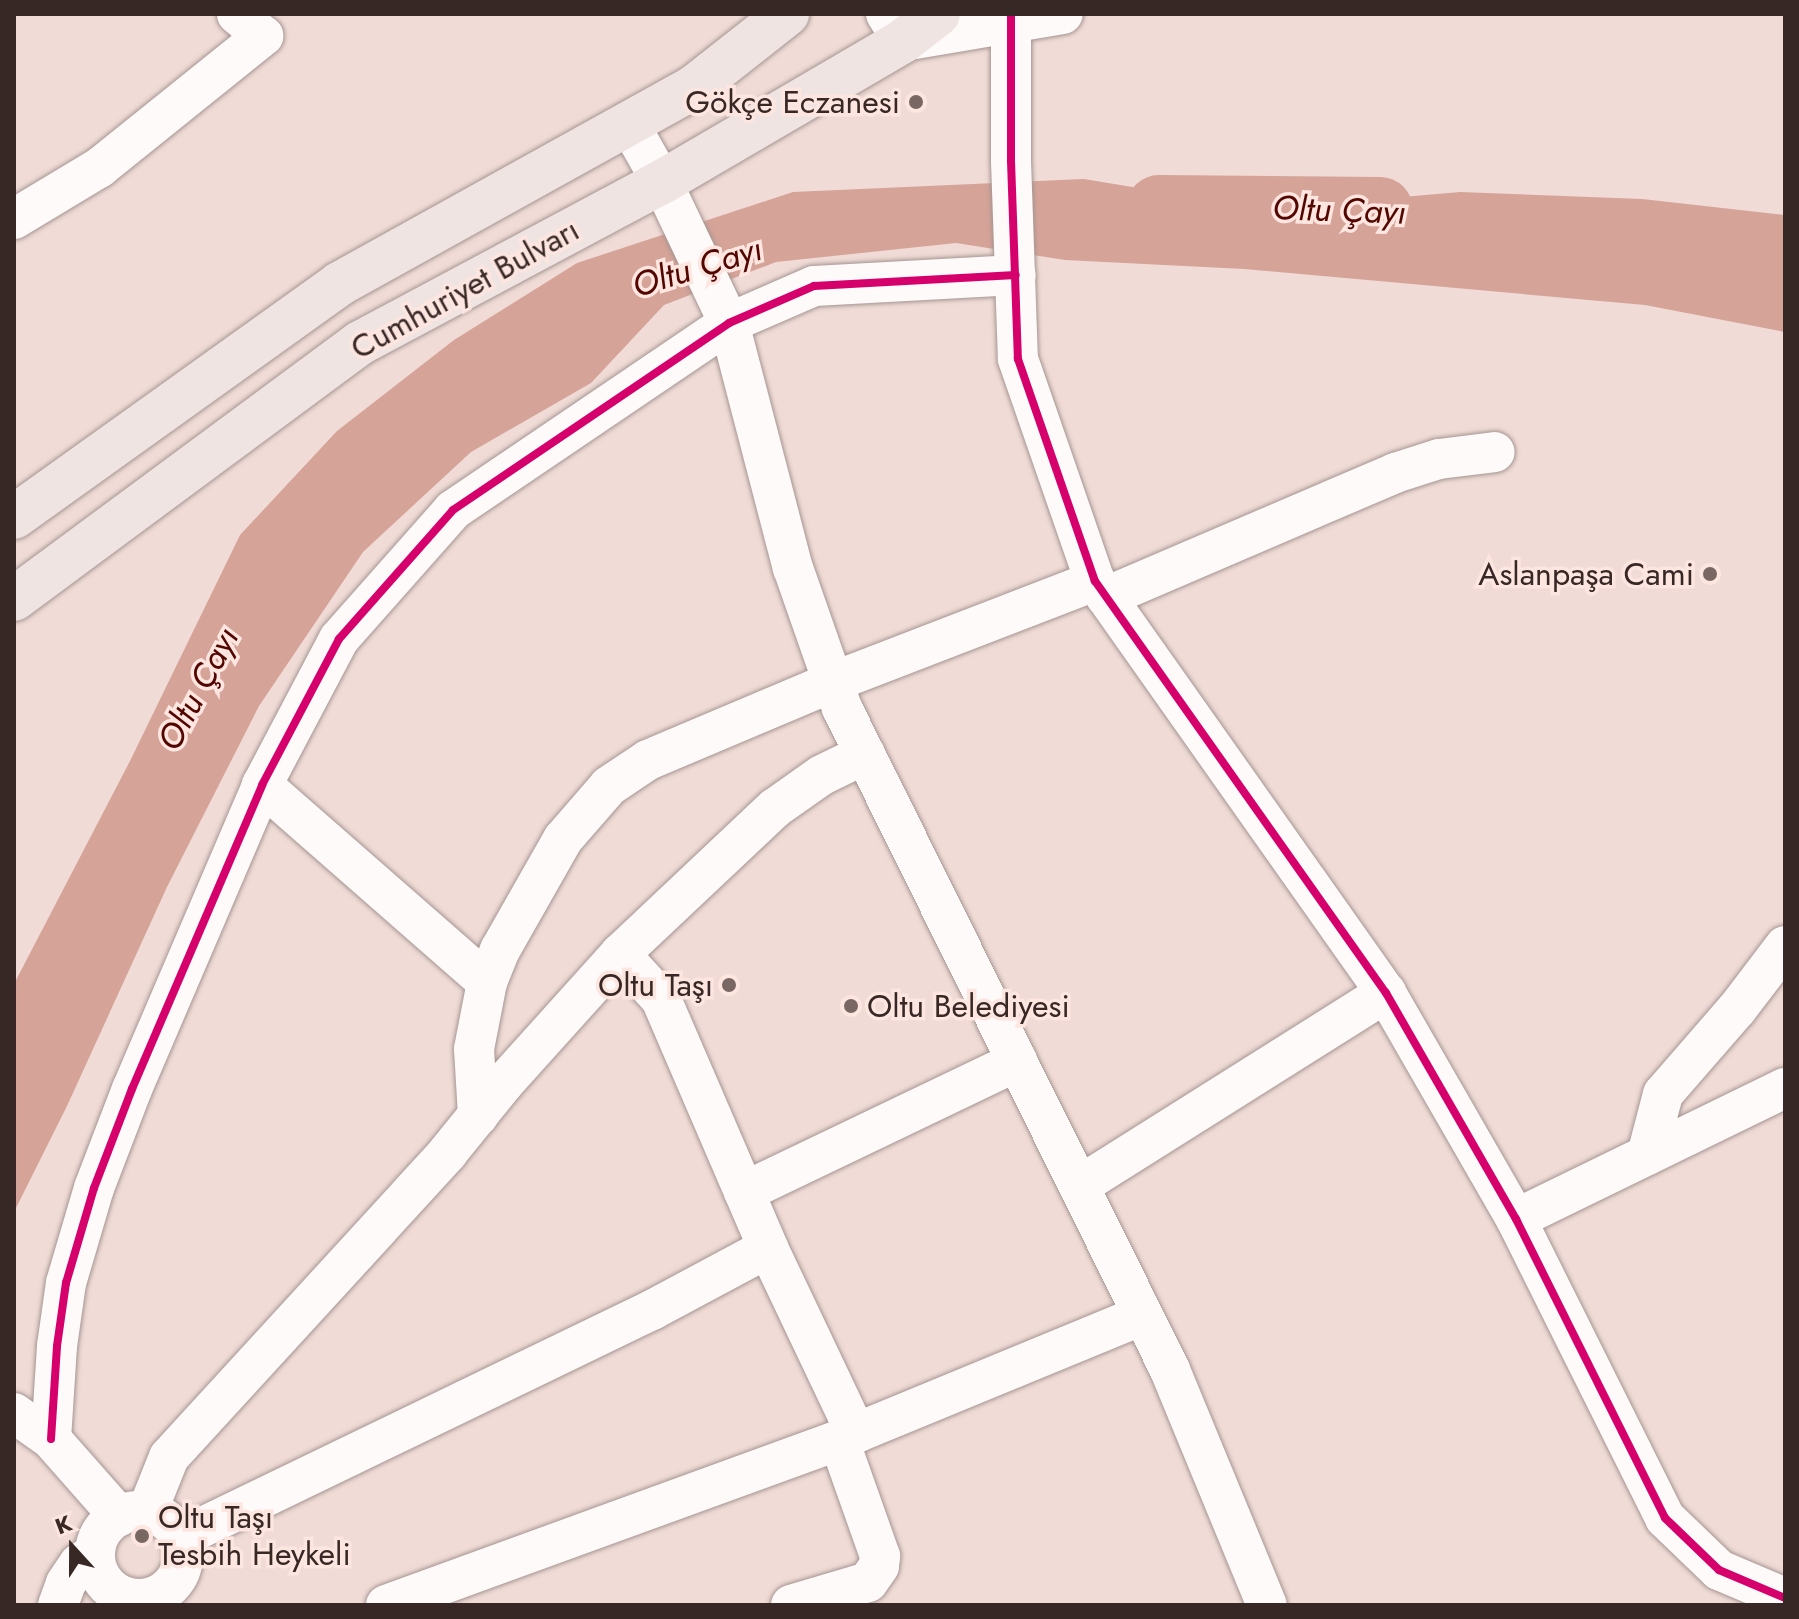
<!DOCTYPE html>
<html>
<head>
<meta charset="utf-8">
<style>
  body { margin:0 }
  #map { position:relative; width:1799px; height:1619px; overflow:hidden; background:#f0dbd6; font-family:Jost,sans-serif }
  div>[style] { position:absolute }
  .water>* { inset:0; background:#d5a398 }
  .river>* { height:66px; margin:-33px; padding:0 33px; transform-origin:33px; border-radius:33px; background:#d5a398 }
  .roads { filter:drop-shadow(0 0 2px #a59592) drop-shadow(0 0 2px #a59592) }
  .minor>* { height:40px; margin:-20px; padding:0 20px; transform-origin:20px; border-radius:20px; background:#fdfaf9 }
  .minor>.ring { margin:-20px; padding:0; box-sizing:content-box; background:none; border:40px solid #fdfaf9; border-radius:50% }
  .major>* { height:44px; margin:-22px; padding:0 22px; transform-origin:22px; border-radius:22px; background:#efe4e1 }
  .cycleway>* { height:8px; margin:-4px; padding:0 4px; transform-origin:4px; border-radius:4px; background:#d6006c }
  .dots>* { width:22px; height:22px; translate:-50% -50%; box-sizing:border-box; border:4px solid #fde5e0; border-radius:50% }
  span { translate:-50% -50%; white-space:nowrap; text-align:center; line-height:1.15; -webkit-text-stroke:7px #fde5e0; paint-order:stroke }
  .poi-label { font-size:32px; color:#372825 }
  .right { translate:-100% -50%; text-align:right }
  .left { translate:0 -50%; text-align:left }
  .street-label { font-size:32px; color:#372825 }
  .water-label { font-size:34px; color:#530600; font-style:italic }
  .frame { position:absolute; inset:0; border:16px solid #372825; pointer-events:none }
  .north { position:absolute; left:32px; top:1507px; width:80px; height:80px; -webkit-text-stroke:6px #fde5e0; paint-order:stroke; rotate:339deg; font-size:22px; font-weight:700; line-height:32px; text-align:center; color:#372825 }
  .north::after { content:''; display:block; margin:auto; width:28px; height:36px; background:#372825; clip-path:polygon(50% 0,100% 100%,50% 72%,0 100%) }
</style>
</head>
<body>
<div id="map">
  <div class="water">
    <div style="clip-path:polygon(1084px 179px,1265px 209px,1460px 192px,1642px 199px,1785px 215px,1785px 332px,1645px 305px,1244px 269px,1065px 260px,956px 243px,776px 262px,664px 305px,591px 383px,471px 452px,363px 552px,259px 706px,167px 887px,67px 1106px,14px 1212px,14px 984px,130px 761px,240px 535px,337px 431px,454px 340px,577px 263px,793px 192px)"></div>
  </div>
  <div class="river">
    <div style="left:1159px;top:208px;width:221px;rotate:0.5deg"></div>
  </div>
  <div class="roads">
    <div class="minor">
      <div style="left:886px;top:14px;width:32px;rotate:58deg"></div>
      <div style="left:903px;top:41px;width:162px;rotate:-9.6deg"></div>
      <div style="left:1011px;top:14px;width:147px;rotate:90deg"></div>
      <div style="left:1011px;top:161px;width:198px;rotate:88deg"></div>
      <div style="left:1018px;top:359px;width:235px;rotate:70.9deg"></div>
      <div style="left:1095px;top:581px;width:504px;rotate:54.77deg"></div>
      <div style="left:1386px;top:993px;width:261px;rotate:60.1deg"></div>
      <div style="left:1516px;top:1219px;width:334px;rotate:63.5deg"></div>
      <div style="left:1665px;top:1518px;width:75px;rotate:43.9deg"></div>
      <div style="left:1719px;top:1570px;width:72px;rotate:23deg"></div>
      <div style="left:629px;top:124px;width:67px;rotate:60.4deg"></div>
      <div style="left:662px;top:182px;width:156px;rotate:64.6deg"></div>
      <div style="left:729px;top:323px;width:253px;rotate:75.4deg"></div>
      <div style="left:793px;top:568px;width:148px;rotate:70.7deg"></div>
      <div style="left:842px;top:708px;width:739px;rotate:63.64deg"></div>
      <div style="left:1170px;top:1370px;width:254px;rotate:67.6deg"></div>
      <div style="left:14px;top:219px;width:99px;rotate:-31deg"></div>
      <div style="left:99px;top:168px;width:211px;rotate:-38.8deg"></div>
      <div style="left:263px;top:36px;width:34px;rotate:-140deg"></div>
      <div style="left:1106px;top:597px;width:314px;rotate:-23.2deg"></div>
      <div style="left:1395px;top:473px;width:46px;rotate:-17.7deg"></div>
      <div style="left:1439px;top:459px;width:56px;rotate:-7.1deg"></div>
      <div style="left:262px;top:785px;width:299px;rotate:41.2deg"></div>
      <div style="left:620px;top:954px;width:61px;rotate:47.7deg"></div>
      <div style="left:661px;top:999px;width:271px;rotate:66.7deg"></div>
      <div style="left:768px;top:1248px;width:205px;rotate:64.6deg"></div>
      <div style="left:478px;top:1116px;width:67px;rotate:-93.4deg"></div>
      <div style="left:474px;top:1049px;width:68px;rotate:-79deg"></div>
      <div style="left:487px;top:982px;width:35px;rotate:-68deg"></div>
      <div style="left:500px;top:950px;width:128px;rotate:-60.4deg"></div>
      <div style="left:563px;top:839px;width:70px;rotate:-49deg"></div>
      <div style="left:609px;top:786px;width:47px;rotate:-33.7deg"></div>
      <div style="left:648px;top:760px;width:201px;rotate:-22.9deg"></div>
      <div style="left:833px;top:682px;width:281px;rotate:-21.1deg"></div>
      <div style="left:1647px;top:1155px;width:63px;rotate:-75.3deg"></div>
      <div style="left:1663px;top:1094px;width:113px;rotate:-49deg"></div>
      <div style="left:1737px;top:1009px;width:79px;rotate:-52.7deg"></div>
      <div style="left:1079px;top:1186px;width:363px;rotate:-32.2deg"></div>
      <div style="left:744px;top:1192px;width:303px;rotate:-25.6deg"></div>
      <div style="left:1516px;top:1219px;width:299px;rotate:-26deg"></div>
      <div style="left:14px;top:1413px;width:45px;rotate:35.1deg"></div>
      <div style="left:51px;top:1439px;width:103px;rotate:48.6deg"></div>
      <div style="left:51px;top:1439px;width:93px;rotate:-86.3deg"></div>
      <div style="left:57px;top:1346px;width:64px;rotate:-81.9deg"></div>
      <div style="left:66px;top:1283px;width:99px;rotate:-73.6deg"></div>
      <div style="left:94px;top:1188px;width:106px;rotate:-69deg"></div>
      <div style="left:132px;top:1089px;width:331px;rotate:-66.8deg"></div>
      <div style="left:262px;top:785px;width:165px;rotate:-62.2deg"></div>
      <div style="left:339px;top:639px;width:172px;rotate:-48.5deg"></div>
      <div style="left:453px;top:510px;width:333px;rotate:-34.1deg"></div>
      <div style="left:729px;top:323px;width:93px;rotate:-23.5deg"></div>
      <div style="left:814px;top:286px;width:202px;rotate:-3.1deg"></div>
      <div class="ring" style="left:95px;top:1511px;width:48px;height:48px"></div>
      <div style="left:147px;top:1512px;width:59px;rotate:-68.2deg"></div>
      <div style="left:169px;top:1457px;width:413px;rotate:-47.5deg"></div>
      <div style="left:448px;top:1152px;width:87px;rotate:-51deg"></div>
      <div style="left:503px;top:1084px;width:175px;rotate:-48deg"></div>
      <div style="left:620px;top:954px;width:213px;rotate:-43.3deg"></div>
      <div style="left:775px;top:808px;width:57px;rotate:-35.1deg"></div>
      <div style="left:822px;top:775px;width:48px;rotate:-26deg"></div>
      <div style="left:180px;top:1538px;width:526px;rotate:-25.79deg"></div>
      <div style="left:654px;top:1309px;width:129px;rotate:-28.2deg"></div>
      <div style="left:58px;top:1605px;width:23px;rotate:-70deg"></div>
      <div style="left:66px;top:1583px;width:23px;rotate:-56deg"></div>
      <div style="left:79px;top:1564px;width:19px;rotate:-35deg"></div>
      <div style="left:386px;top:1605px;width:482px;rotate:-20deg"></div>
      <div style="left:839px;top:1440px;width:328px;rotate:-22.4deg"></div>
      <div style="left:791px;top:1605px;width:80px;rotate:-16.6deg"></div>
      <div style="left:868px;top:1582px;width:19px;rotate:-55deg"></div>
      <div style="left:879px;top:1566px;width:10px;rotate:-84deg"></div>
      <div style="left:880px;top:1556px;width:123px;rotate:-109.5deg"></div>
    </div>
    <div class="major">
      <div style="left:14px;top:517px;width:400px;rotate:-35.6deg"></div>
      <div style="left:339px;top:284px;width:405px;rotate:-29deg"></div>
      <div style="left:693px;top:88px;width:120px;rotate:-38.2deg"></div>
      <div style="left:14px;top:599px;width:430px;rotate:-36.5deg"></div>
      <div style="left:360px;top:343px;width:342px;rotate:-28.1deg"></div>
      <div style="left:662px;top:182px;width:279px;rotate:-30.3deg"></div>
      <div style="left:903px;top:41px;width:44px;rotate:-37.6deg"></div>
    </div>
  </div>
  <div class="cycleway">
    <div style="left:1011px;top:14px;width:147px;rotate:90deg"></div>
    <div style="left:1011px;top:161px;width:198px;rotate:88deg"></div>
    <div style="left:1018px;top:359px;width:235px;rotate:70.9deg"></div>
    <div style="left:1095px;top:581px;width:504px;rotate:54.77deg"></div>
    <div style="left:1386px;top:993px;width:261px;rotate:60.1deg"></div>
    <div style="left:1516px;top:1219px;width:334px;rotate:63.5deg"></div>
    <div style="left:1665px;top:1518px;width:75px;rotate:43.9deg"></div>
    <div style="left:1719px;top:1570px;width:72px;rotate:23deg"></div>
    <div style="left:51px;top:1439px;width:93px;rotate:-86.3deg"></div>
    <div style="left:57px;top:1346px;width:64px;rotate:-81.9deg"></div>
    <div style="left:66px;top:1283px;width:99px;rotate:-73.6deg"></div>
    <div style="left:94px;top:1188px;width:106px;rotate:-69deg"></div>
    <div style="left:132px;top:1089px;width:331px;rotate:-66.8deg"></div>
    <div style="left:262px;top:785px;width:165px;rotate:-62.2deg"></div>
    <div style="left:339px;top:639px;width:172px;rotate:-48.5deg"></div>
    <div style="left:453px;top:510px;width:333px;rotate:-34.1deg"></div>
    <div style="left:729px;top:323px;width:93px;rotate:-23.5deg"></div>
    <div style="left:814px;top:286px;width:202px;rotate:-3.1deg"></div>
  </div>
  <div class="dots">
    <div style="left:916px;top:102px;background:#786763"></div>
    <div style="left:1710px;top:574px;background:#786763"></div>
    <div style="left:729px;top:985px;background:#786763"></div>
    <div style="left:851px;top:1006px;background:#786763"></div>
    <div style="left:142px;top:1536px;background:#786763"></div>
  </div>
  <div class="poi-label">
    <span class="right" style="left:900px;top:102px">Gökçe Eczanesi</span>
    <span class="right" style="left:1694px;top:574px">Aslanpaşa Cami</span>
    <span class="right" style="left:713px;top:985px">Oltu Taşı</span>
    <span class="left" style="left:867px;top:1006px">Oltu Belediyesi</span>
    <span class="left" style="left:158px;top:1536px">Oltu Taşı<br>Tesbih Heykeli</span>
  </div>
  <div class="street-label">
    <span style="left:465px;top:289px;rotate:-29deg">Cumhuriyet Bulvarı</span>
  </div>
  <div class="water-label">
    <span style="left:1339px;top:210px;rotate:2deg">Oltu Çayı</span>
    <span style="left:697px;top:267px;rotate:-17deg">Oltu Çayı</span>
    <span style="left:198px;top:689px;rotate:-62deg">Oltu Çayı</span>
  </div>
  <div class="frame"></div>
  <div class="north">K</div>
</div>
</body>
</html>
